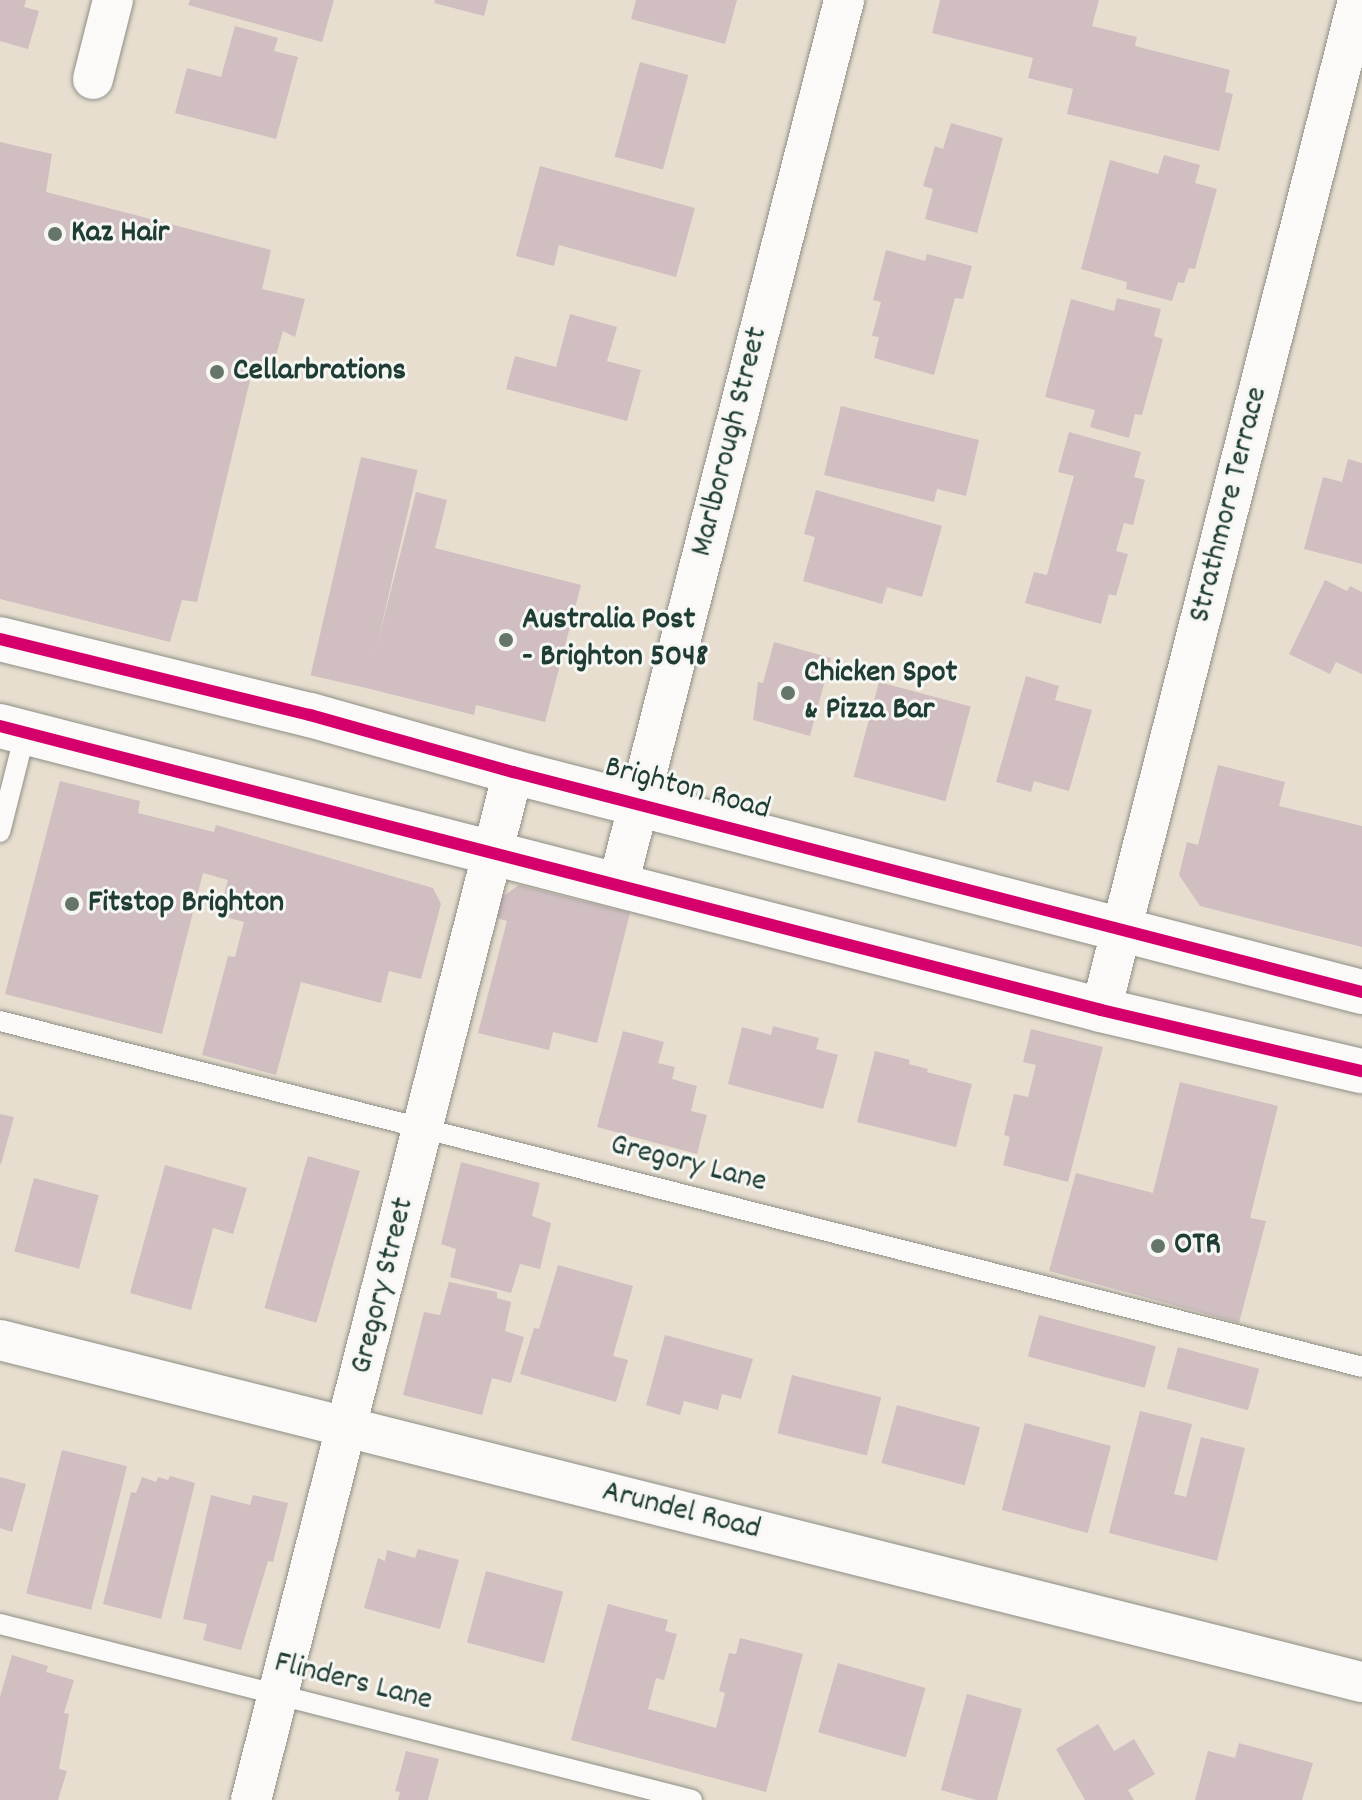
<!DOCTYPE html>
<html>
<head>
<meta charset="utf-8">
<style>
  body { margin:0 }
  #map { position:relative; width:1362px; height:1800px; overflow:hidden; background:#e7decf; font-family:Dekko,sans-serif }
  div>[style] { position:absolute }
  .building>* { inset:0; background:#d0bec1; transform-origin:0 0 }
  .roads { filter:drop-shadow(0 0 2px #8e8f86) drop-shadow(0 0 2px #8e8f86) }
  .lane>* { height:20px; margin:-10px; padding:0 10px; transform-origin:10px; border-radius:10px; background:#fbfaf8 }
  .street>* { height:40px; margin:-20px; padding:0 20px; transform-origin:20px; border-radius:20px; background:#fbfaf8 }
  .primary>* { height:44px; margin:-22px; padding:0 22px; transform-origin:22px; border-radius:22px; background:#fbfaf8 }
  .cycleway>* { height:12px; margin:-6px; padding:0 6px; transform-origin:6px; border-radius:6px; background:#d6006c }
  .dots>* { width:22px; height:22px; translate:-50% -50%; box-sizing:border-box; border:4px solid #f6f6f2; border-radius:50% }
  span { translate:-50% -50%; white-space:nowrap; text-align:center; line-height:1.15; -webkit-text-stroke:6px #f6f6f2; paint-order:stroke }
  .poi-label { font-size:32px; color:#1f3d34; font-weight:700 }
  .left { translate:0 -50%; text-align:left }
  .street-label { font-size:32px; color:#1f3d34 }
</style>
</head>
<body>
<div id="map">
  <div class="building">
    <div style="clip-path:polygon(0 0,26px 0,24px 7px,39px 11px,28px 49px,0 41px)"></div>
    <div style="clip-path:polygon(190px 0,334px 0,322px 42px,188px 5px)"></div>
    <div style="clip-path:polygon(435px 0,488px 0,484px 16px,434px 3px)"></div>
    <div style="clip-path:polygon(636px 0,737px 0,725px 44px,631px 19px)"></div>
    <div style="clip-path:polygon(940px 0,1099px 0,1092px 26px,1137px 37px,1135px 46px,1230px 70px,1225px 92px,1233px 94px,1219px 151px,1067px 114px,1073px 89px,1028px 78px,1033px 58px,932px 33px)"></div>
    <div style="clip-path:polygon(235px 26px,278px 38px,274px 51px,298px 57px,276px 139px,175px 113px,187px 68px,221px 77px)"></div>
    <div style="left:640px;top:62px;width:50px;height:98px;rotate:15deg"></div>
    <div style="clip-path:polygon(951px 123px,1003px 138px,977px 233px,925px 219px,933px 189px,923px 186px,935px 146px,943px 149px)"></div>
    <div style="clip-path:polygon(0 142px,52px 154px,46px 192px,271px 250px,262px 289px,305px 299px,295px 337px,283px 331px,269px 380px,256px 373px,251px 376px,197px 602px,182px 600px,170px 642px,0 599px)"></div>
    <div style="clip-path:polygon(1164px 155px,1200px 165px,1195px 183px,1217px 189px,1195px 269px,1189px 268px,1184px 283px,1178px 282px,1172px 301px,1126px 289px,1127px 282px,1081px 269px,1110px 160px,1158px 174px)"></div>
    <div style="clip-path:polygon(540px 166px,695px 208px,676px 277px,559px 245px,554px 266px,516px 256px)"></div>
    <div style="clip-path:polygon(886px 250px,925px 261px,927px 254px,972px 266px,963px 299px,955px 298px,934px 375px,874px 358px,879px 337px,872px 336px,881px 302px,873px 300px)"></div>
    <div style="clip-path:polygon(1117px 298px,1161px 309px,1154px 336px,1163px 339px,1142px 415px,1135px 414px,1129px 438px,1090px 427px,1095px 410px,1045px 397px,1071px 299px,1114px 311px)"></div>
    <div style="clip-path:polygon(570px 314px,617px 327px,607px 361px,641px 370px,627px 421px,506px 389px,515px 356px,556px 367px)"></div>
    <div style="clip-path:polygon(841px 406px,979px 440px,966px 496px,937px 489px,934px 502px,824px 475px)"></div>
    <div style="clip-path:polygon(1069px 432px,1141px 452px,1134px 477px,1145px 480px,1133px 525px,1124px 523px,1116px 551px,1128px 554px,1116px 596px,1109px 594px,1101px 624px,1025px 603px,1034px 572px,1047px 575px,1074px 476px,1058px 472px)"></div>
    <div style="left:361px;top:457px;width:58px;height:224px;rotate:13deg"></div>
    <div style="clip-path:polygon(1348px 459px,1362px 463px,1362px 564px,1304px 549px,1323px 477px,1342px 482px)"></div>
    <div style="clip-path:polygon(816px 490px,942px 526px,922px 597px,887px 587px,882px 604px,803px 581px,815px 537px,804px 534px)"></div>
    <div style="clip-path:polygon(416px 492px,447px 500px,435px 548px,581px 585px,545px 722px,476px 705px,474px 715px,366px 688px)"></div>
    <div style="clip-path:polygon(1325px 580px,1347px 591px,1350px 586px,1362px 592px,1362px 674px,1336px 662px,1330px 674px,1289px 654px)"></div>
    <div style="clip-path:polygon(774px 642px,831px 658px,810px 736px,753px 720px,758px 682px,763px 683px)"></div>
    <div style="clip-path:polygon(1026px 676px,1059px 686px,1055px 700px,1092px 710px,1069px 791px,1034px 781px,1031px 792px,996px 782px)"></div>
    <div style="left:879px;top:682px;width:95px;height:98px;rotate:15deg"></div>
    <div style="clip-path:polygon(1218px 765px,1285px 782px,1279px 806px,1362px 826px,1362px 947px,1200px 906px,1179px 875px,1187px 842px,1198px 845px)"></div>
    <div style="clip-path:polygon(60px 781px,140px 801px,138px 813px,214px 832px,216px 825px,433px 888px,441px 904px,421px 979px,389px 971px,381px 1003px,301px 982px,276px 1075px,202px 1055px,228px 956px,235px 957px,244px 922px,218px 915px,228px 880px,203px 873px,162px 1034px,5px 994px)"></div>
    <div style="clip-path:polygon(519px 885px,630px 913px,597px 1043px,553px 1032px,549px 1050px,478px 1033px,507px 921px,497px 918px,502px 897px)"></div>
    <div style="clip-path:polygon(773px 1026px,819px 1038px,816px 1049px,838px 1055px,823px 1109px,728px 1084px,742px 1027px,771px 1035px)"></div>
    <div style="clip-path:polygon(1031px 1029px,1103px 1047px,1068px 1182px,1003px 1165px,1010px 1137px,1004px 1135px,1014px 1094px,1028px 1097px,1036px 1065px,1023px 1062px)"></div>
    <div style="clip-path:polygon(623px 1031px,664px 1042px,658px 1063px,675px 1067px,672px 1079px,697px 1086px,691px 1111px,707px 1115px,697px 1154px,597px 1127px)"></div>
    <div style="clip-path:polygon(875px 1051px,910px 1060px,909px 1064px,928px 1069px,927px 1072px,972px 1084px,956px 1147px,857px 1122px)"></div>
    <div style="clip-path:polygon(1180px 1082px,1278px 1106px,1250px 1218px,1266px 1221px,1239px 1323px,1049px 1271px,1076px 1173px,1153px 1193px)"></div>
    <div style="clip-path:polygon(0 1114px,14px 1117px,1px 1164px,0 1164px)"></div>
    <div style="left:308px;top:1156px;width:54px;height:158px;rotate:16deg"></div>
    <div style="clip-path:polygon(461px 1162px,540px 1183px,532px 1216px,551px 1223px,540px 1269px,520px 1264px,511px 1293px,450px 1277px,456px 1249px,441px 1244px)"></div>
    <div style="clip-path:polygon(165px 1165px,247px 1188px,233px 1234px,213px 1228px,191px 1310px,130px 1293px)"></div>
    <div style="left:34px;top:1178px;width:67px;height:76px;rotate:15deg"></div>
    <div style="clip-path:polygon(558px 1265px,633px 1286px,613px 1356px,628px 1360px,616px 1402px,520px 1374px,534px 1328px,539px 1329px)"></div>
    <div style="clip-path:polygon(449px 1282px,497px 1292px,497px 1298px,511px 1302px,505px 1331px,524px 1337px,511px 1383px,492px 1378px,482px 1415px,403px 1395px,424px 1312px,440px 1315px)"></div>
    <div style="left:1039px;top:1315px;width:121px;height:43px;rotate:15deg"></div>
    <div style="clip-path:polygon(665px 1335px,753px 1359px,741px 1399px,722px 1394px,718px 1410px,684px 1401px,680px 1415px,646px 1405px)"></div>
    <div style="left:1178px;top:1347px;width:84px;height:43px;rotate:15deg"></div>
    <div style="left:792px;top:1375px;width:92px;height:60px;rotate:14deg"></div>
    <div style="left:897px;top:1405px;width:86px;height:60px;rotate:15deg"></div>
    <div style="clip-path:polygon(1140px 1411px,1192px 1424px,1174px 1494px,1186px 1497px,1201px 1437px,1245px 1448px,1217px 1561px,1109px 1533px)"></div>
    <div style="left:1025px;top:1423px;width:89px;height:90px;rotate:15deg"></div>
    <div style="left:62px;top:1450px;width:67px;height:148px;rotate:14deg"></div>
    <div style="clip-path:polygon(170px 1476px,195px 1483px,161px 1619px,103px 1604px,131px 1492px,136px 1493px,142px 1477px,156px 1482px,158px 1477px,168px 1480px)"></div>
    <div style="clip-path:polygon(0 1477px,26px 1484px,12px 1532px,0 1528px)"></div>
    <div style="clip-path:polygon(211px 1495px,250px 1505px,253px 1495px,288px 1503px,273px 1562px,268px 1561px,241px 1650px,203px 1640px,207px 1624px,183px 1619px)"></div>
    <div style="clip-path:polygon(418px 1549px,459px 1560px,440px 1629px,364px 1608px,378px 1558px,385px 1561px,387px 1550px,415px 1558px)"></div>
    <div style="left:486px;top:1571px;width:80px;height:74px;rotate:15deg"></div>
    <div style="clip-path:polygon(608px 1604px,668px 1620px,665px 1631px,677px 1634px,664px 1680px,656px 1678px,648px 1709px,716px 1728px,725px 1693px,719px 1691px,729px 1653px,736px 1654px,740px 1638px,803px 1654px,766px 1792px,571px 1740px)"></div>
    <div style="clip-path:polygon(12px 1655px,48px 1666px,46px 1672px,74px 1680px,64px 1713px,69px 1714px,59px 1769px,67px 1771px,58px 1800px,0 1800px,0 1697px)"></div>
    <div style="left:838px;top:1663px;width:91px;height:72px;rotate:16deg"></div>
    <div style="clip-path:polygon(967px 1694px,1022px 1709px,997px 1800px,976px 1800px,941px 1790px)"></div>
    <div style="clip-path:polygon(1098px 1724px,1114px 1751px,1134px 1739px,1155px 1774px,1128px 1790px,1134px 1800px,1085px 1800px,1056px 1749px)"></div>
    <div style="clip-path:polygon(1239px 1743px,1313px 1763px,1302px 1800px,1195px 1800px,1208px 1751px,1235px 1758px)"></div>
    <div style="clip-path:polygon(406px 1751px,439px 1759px,428px 1800px,398px 1800px,400px 1792px,395px 1791px)"></div>
  </div>
  <div class="roads">
    <div class="lane">
      <div style="left:0;top:832px;width:102px;rotate:-75.8deg"></div>
      <div style="left:0;top:1021px;width:1405px;rotate:14.25deg"></div>
      <div style="left:0;top:1624px;width:714px;rotate:14.27deg"></div>
    </div>
    <div class="street">
      <div style="left:93px;top:79px;width:81px;rotate:-75.8deg"></div>
      <div style="left:618px;top:885px;width:913px;rotate:-75.67deg"></div>
      <div style="left:1101px;top:1010px;width:1042px;rotate:-75.72deg"></div>
      <div style="left:0;top:1340px;width:1404px;rotate:14.1deg"></div>
      <div style="left:251px;top:1800px;width:1061px;rotate:-75.7deg"></div>
    </div>
    <div class="primary">
      <div style="left:0;top:639px;width:319px;rotate:13.8deg"></div>
      <div style="left:310px;top:715px;width:211px;rotate:15.7deg"></div>
      <div style="left:513px;top:772px;width:877px;rotate:14.53deg"></div>
      <div style="left:0;top:726px;width:1137px;rotate:14.46deg"></div>
      <div style="left:1101px;top:1010px;width:268px;rotate:13.2deg"></div>
    </div>
  </div>
  <div class="cycleway">
    <div style="left:0;top:639px;width:319px;rotate:13.8deg"></div>
    <div style="left:310px;top:715px;width:211px;rotate:15.7deg"></div>
    <div style="left:513px;top:772px;width:877px;rotate:14.53deg"></div>
    <div style="left:0;top:726px;width:1137px;rotate:14.46deg"></div>
    <div style="left:1101px;top:1010px;width:268px;rotate:13.2deg"></div>
  </div>
  <div class="dots">
    <div style="left:55px;top:234px;background:#65756a"></div>
    <div style="left:217px;top:372px;background:#65756a"></div>
    <div style="left:506px;top:640px;background:#65756a"></div>
    <div style="left:788px;top:693px;background:#65756a"></div>
    <div style="left:72px;top:904px;background:#65756a"></div>
    <div style="left:1158px;top:1246px;background:#65756a"></div>
  </div>
  <div class="poi-label">
    <span class="left" style="left:71px;top:234px">Kaz Hair</span>
    <span class="left" style="left:233px;top:372px">Cellarbrations</span>
    <span class="left" style="left:522px;top:640px">Australia Post<br>- Brighton 5048</span>
    <span class="left" style="left:804px;top:693px">Chicken Spot<br>&amp; Pizza Bar</span>
    <span class="left" style="left:88px;top:904px">Fitstop Brighton</span>
    <span class="left" style="left:1174px;top:1246px">OTR</span>
  </div>
  <div class="street-label">
    <span style="left:731px;top:442px;rotate:-76deg">Marlborough Street</span>
    <span style="left:1230px;top:505px;rotate:-76deg">Strathmore Terrace</span>
    <span style="left:687px;top:790px;rotate:15deg">Brighton Road</span>
    <span style="left:688px;top:1165px;rotate:14deg">Gregory Lane</span>
    <span style="left:384px;top:1286px;rotate:-76deg">Gregory Street</span>
    <span style="left:681px;top:1512px;rotate:14deg">Arundel Road</span>
    <span style="left:353px;top:1683px;rotate:14deg">Flinders Lane</span>
  </div>
</div>
</body>
</html>
